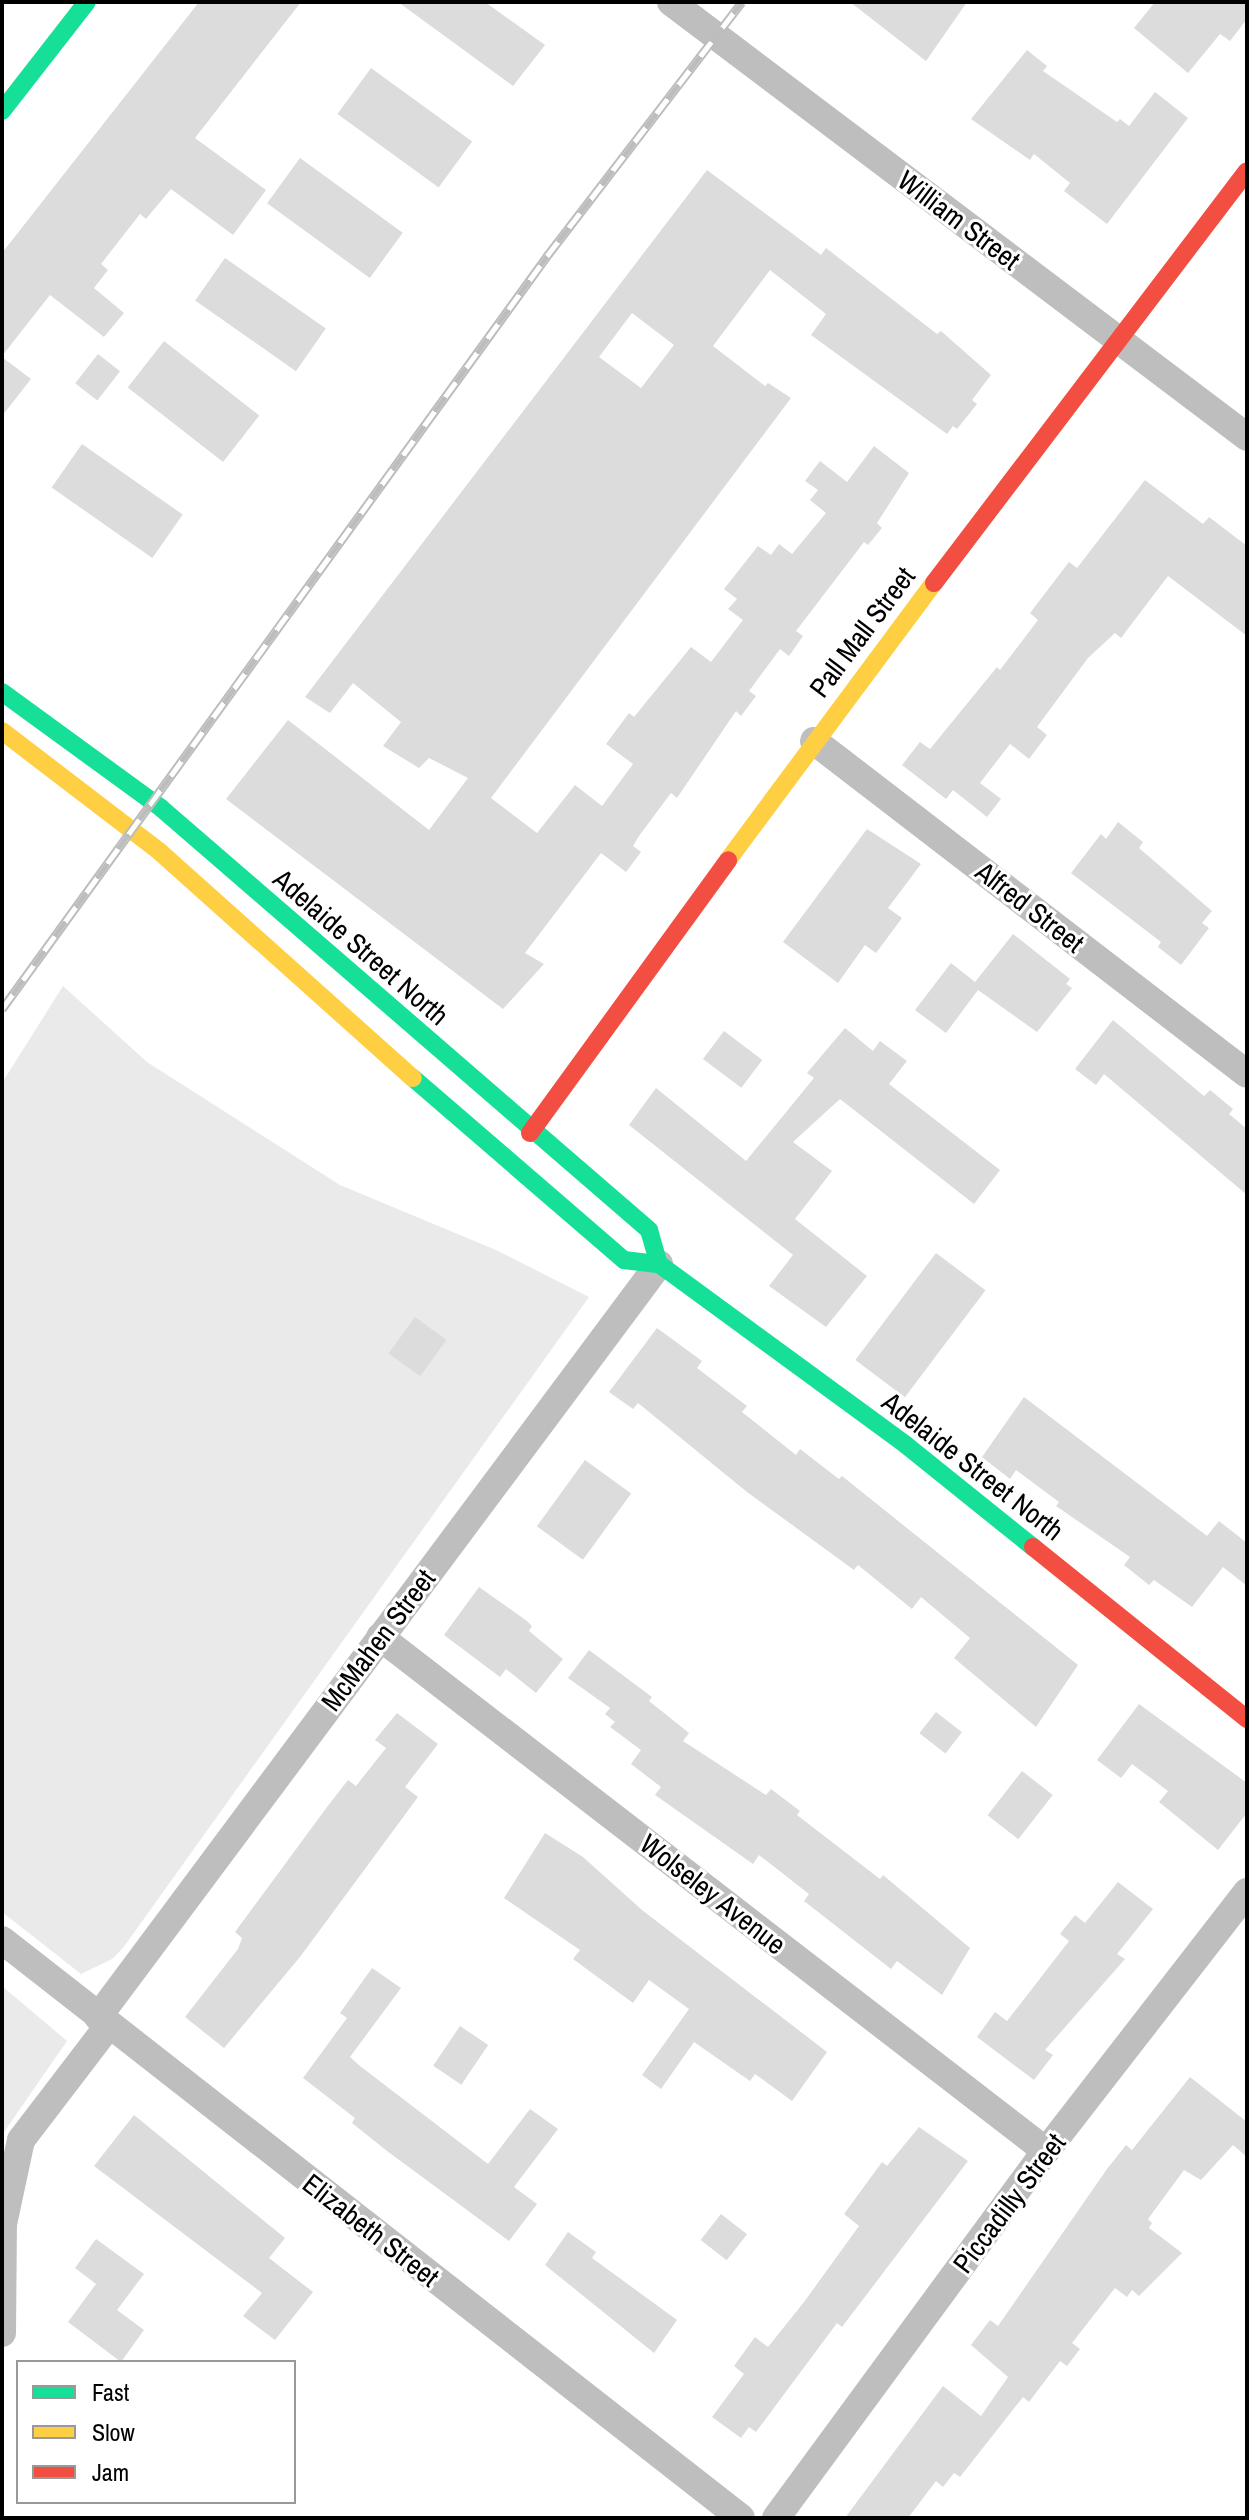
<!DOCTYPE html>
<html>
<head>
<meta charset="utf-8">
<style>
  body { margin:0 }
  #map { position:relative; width:1249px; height:2520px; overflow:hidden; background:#fff; font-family:"Archivo Narrow",sans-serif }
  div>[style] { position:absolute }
  .green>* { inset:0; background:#eaeaea }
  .building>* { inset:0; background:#dcdcdc; transform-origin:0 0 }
  .street>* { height:28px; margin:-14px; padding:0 14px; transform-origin:14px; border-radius:14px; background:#bebebe }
  .fast>* { height:18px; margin:-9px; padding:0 9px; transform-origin:9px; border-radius:9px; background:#16e098 }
  .slow>* { height:18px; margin:-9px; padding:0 9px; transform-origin:9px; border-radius:9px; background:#ffcf43 }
  .jam>* { height:18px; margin:-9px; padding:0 9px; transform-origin:9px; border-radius:9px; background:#f24e42 }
  .rail>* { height:9px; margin-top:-4.5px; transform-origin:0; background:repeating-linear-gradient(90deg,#fff 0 18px,#bdbdbd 0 36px); box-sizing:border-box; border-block:2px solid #bdbdbd }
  span { translate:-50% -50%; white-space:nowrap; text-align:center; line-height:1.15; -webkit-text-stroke:6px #fff; paint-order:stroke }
  .street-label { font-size:28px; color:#000 }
  .frame { position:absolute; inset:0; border:4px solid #000; pointer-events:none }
  .legend { position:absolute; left:16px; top:2360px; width:280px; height:144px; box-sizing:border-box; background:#fff; border:2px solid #999; margin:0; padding:10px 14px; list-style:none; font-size:24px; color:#000 }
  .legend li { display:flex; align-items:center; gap:16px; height:40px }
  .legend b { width:40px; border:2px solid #999 }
</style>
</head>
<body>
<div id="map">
  <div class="green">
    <div style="clip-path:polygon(63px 986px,147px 1062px,340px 1185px,496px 1250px,589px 1297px,123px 1948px,112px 1959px,81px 1974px,2px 1912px,2px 1083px)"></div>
    <div style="clip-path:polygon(2px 1986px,67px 2041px,2px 2135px)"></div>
  </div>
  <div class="building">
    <div style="clip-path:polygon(199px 2px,301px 2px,195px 138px,266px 190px,233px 235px,171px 189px,146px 219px,140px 214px,101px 264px,108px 270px,94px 288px,124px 313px,104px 337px,50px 295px,2px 356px,2px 253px)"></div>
    <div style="clip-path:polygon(398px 2px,485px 2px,545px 45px,513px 86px)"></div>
    <div style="clip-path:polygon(850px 2px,967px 2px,926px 61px)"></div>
    <div style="clip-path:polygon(1155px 2px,1247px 2px,1247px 19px,1230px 41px,1220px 34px,1188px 73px,1134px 28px)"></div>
    <div style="clip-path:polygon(1027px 50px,1047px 66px,1043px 71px,1117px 122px,1120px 119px,1129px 126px,1155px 92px,1188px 118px,1107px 224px,1064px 191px,1070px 183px,1034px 154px,1030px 160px,971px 119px)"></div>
    <div style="left:371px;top:68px;width:125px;height:57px;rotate:36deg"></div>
    <div style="left:300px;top:158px;width:127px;height:56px;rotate:36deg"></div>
    <div style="clip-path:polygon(evenodd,707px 170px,821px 255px,826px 248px,937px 334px,941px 331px,991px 375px,972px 400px,977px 404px,957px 429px,953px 426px,947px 434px,811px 335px,826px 314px,770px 270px,713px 346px,765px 386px,768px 383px,791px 398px,491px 798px,537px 833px,575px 785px,602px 806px,633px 764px,606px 744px,629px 713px,634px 717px,691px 647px,711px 662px,743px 620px,728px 609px,737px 599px,724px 589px,758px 546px,771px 555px,779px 544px,792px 554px,826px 513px,810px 500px,818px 490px,805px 481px,820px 461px,847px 482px,874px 446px,909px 473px,877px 523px,882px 528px,868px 545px,864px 542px,796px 631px,803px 636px,789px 656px,780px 649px,749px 691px,756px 696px,741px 716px,736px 711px,677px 798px,671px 793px,639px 836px,633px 846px,641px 852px,626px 872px,601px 853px,525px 953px,544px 964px,503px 1009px,226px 799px,288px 720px,429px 830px,468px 778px,429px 758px,419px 768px,383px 746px,401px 722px,353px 683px,330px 713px,305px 697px,707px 170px,632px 313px,674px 345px,641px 388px,599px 357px,632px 313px)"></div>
    <div style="left:225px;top:258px;width:123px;height:52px;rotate:35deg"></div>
    <div style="left:164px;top:341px;width:121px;height:59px;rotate:38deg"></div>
    <div style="left:98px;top:354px;width:28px;height:37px;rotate:38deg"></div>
    <div style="clip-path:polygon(2px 357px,31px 379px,2px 416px)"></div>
    <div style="left:82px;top:444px;width:123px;height:53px;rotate:35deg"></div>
    <div style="clip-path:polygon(1145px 480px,1203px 524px,1209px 517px,1247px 546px,1247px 636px,1168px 576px,1121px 638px,1115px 633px,1088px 658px,1037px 727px,1047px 735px,1029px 759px,1010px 744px,980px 783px,1001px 799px,987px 817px,953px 790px,946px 799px,902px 765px,920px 742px,930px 749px,997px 667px,1000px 670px,1038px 620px,1030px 613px,1069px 562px,1077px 568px)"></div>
    <div style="clip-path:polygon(1118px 822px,1143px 842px,1139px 848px,1212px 911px,1202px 923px,1209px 928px,1181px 965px,1158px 947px,1161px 942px,1071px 873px,1101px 834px,1106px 839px)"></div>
    <div style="clip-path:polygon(867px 829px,921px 864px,888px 908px,902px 918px,876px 953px,865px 945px,838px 983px,783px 942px)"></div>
    <div style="clip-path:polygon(1013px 934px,1070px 979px,1066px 984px,1072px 988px,1037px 1032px,978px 990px,946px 1033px,915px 1010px,951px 963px,975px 982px)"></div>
    <div style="clip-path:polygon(1113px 1020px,1204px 1096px,1210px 1090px,1233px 1109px,1229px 1114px,1247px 1129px,1247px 1195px,1104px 1074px,1096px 1085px,1075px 1069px)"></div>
    <div style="clip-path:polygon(845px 1028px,873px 1051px,880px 1041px,907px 1061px,889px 1084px,1000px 1170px,974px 1204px,840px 1099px,793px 1142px,832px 1171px,795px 1219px,867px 1276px,826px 1327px,769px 1286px,793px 1255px,629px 1125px,656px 1088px,746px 1161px,814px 1078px,807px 1073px)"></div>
    <div style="left:724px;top:1031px;width:48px;height:35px;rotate:37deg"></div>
    <div style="left:936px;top:1253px;width:62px;height:134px;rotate:37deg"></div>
    <div style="left:415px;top:1317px;width:39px;height:45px;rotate:36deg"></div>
    <div style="clip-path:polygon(657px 1328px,702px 1361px,697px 1368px,747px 1406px,742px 1412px,796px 1455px,800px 1449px,839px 1479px,842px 1476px,1078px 1665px,1036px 1727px,954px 1658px,970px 1638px,921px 1597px,912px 1609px,858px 1565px,854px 1570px,747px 1492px,638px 1403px,633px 1409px,609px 1392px)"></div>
    <div style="clip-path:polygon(1024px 1397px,1207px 1536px,1219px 1521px,1247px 1543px,1247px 1586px,1223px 1567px,1192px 1607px,1154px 1580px,1149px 1585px,1124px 1565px,1130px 1557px,1056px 1506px,1059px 1502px,1016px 1470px,1010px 1479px,982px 1457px)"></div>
    <div style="left:585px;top:1460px;width:57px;height:82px;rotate:36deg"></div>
    <div style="clip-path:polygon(479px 1587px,527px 1621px,532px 1626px,529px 1631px,563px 1659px,536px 1693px,506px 1669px,500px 1677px,444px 1635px)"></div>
    <div style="clip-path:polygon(589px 1650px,652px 1697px,649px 1701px,689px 1733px,683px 1741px,766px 1795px,771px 1789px,800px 1811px,797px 1815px,880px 1879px,883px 1875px,970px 1948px,942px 1995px,897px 1961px,891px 1969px,804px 1901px,809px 1894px,759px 1855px,753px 1864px,655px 1795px,661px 1787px,631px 1764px,641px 1750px,610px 1727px,615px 1722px,605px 1714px,610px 1708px,568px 1678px)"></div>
    <div style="clip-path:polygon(1139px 1704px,1247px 1783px,1247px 1813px,1218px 1850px,1159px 1802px,1168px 1791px,1132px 1764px,1121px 1778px,1097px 1760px)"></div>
    <div style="left:936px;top:1712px;width:33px;height:27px;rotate:38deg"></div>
    <div style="clip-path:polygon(397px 1713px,438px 1744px,405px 1787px,418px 1797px,300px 1957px,224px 2048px,185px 2017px,238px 1949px,242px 1938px,235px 1932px,327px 1807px,348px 1780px,356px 1786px,386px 1748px,375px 1740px)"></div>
    <div style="left:1022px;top:1771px;width:39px;height:56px;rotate:38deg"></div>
    <div style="clip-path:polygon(545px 1833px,583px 1857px,642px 1910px,827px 2052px,792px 2101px,755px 2074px,750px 2081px,694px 2042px,661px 2089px,642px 2075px,689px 2009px,649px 1980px,633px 2003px,573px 1959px,580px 1950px,504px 1898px)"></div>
    <div style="clip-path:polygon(1118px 1882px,1153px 1909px,1117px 1954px,1125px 1959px,1045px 2050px,1053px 2055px,1034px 2080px,977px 2037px,995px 2012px,1007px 2021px,1069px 1941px,1060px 1934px,1075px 1915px,1085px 1923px)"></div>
    <div style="clip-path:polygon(372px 1968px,401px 1988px,350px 2057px,360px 2066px,488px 2164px,530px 2109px,558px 2129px,514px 2187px,537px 2204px,509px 2241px,387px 2151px,352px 2123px,355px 2118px,303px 2078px,347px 2018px,340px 2013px)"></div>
    <div style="left:460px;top:2026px;width:34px;height:48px;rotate:34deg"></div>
    <div style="clip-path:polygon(1190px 2077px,1247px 2122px,1247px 2157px,1233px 2145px,1201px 2180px,1184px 2170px,1148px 2219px,1152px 2223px,1149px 2228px,1182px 2253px,1139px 2296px,1132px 2290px,1127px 2297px,1115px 2288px,1072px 2343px,1080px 2349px,1067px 2366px,1060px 2361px,1029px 2402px,1023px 2397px,960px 2477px,954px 2473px,943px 2487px,936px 2481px,908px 2518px,845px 2518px,943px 2386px,981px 2416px,1008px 2377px,971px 2345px,990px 2320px,998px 2326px,1107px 2169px,1126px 2145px,1132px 2150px)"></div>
    <div style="clip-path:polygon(134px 2115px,285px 2238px,269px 2258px,313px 2292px,275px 2340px,243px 2316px,262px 2293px,94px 2166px)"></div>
    <div style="clip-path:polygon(919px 2127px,968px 2161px,842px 2327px,837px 2323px,756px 2432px,749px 2427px,741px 2438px,712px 2417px,744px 2374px,734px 2366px,755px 2337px,768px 2347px,804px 2302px,859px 2226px,844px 2214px,882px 2162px,887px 2166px)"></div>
    <div style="left:721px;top:2214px;width:33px;height:33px;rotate:38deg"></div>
    <div style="clip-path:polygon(568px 2232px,596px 2252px,592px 2258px,677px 2320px,654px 2353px,545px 2265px)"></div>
    <div style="clip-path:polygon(96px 2239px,144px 2274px,117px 2310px,144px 2330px,121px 2362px,68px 2322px,96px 2284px,75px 2268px)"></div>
  </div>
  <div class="street">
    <div style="left:671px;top:2px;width:722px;rotate:37.06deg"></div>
    <div style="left:814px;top:741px;width:546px;rotate:37.56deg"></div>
    <div style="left:380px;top:1637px;width:841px;rotate:37.66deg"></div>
    <div style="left:2px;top:1940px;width:938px;rotate:38.03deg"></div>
    <div style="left:98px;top:2017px;width:939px;rotate:-53.31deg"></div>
    <div style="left:2px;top:2333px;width:109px;rotate:-89.5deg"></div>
    <div style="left:3px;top:2224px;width:86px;rotate:-77.9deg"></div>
    <div style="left:21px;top:2140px;width:145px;rotate:-52.6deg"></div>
    <div style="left:776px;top:2518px;width:456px;rotate:-53.7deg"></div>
    <div style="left:1046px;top:2151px;width:328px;rotate:-52.2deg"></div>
  </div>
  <div class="fast">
    <div style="left:2px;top:111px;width:138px;rotate:-52.1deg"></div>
    <div style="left:2px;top:692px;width:197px;rotate:36.1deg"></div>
    <div style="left:161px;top:808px;width:645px;rotate:40.85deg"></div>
    <div style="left:649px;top:1230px;width:35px;rotate:74deg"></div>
    <div style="left:413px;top:1078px;width:279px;rotate:40.8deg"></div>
    <div style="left:624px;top:1260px;width:35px;rotate:7deg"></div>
    <div style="left:659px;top:1264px;width:306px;rotate:36.2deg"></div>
    <div style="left:906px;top:1445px;width:163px;rotate:38.8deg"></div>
  </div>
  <div class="slow">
    <div style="left:2px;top:731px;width:199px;rotate:37.4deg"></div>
    <div style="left:160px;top:852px;width:339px;rotate:41.8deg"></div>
    <div style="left:728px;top:860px;width:345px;rotate:-53.4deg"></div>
  </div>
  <div class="jam">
    <div style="left:934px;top:583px;width:517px;rotate:-52.78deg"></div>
    <div style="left:530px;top:1133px;width:337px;rotate:-54deg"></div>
    <div style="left:1033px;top:1547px;width:275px;rotate:38.8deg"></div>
  </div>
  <div class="rail">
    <div style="left:2px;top:1009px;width:930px;rotate:-54.1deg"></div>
    <div style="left:547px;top:256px;width:320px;rotate:-52.5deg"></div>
  </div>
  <div class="street-label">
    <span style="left:959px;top:220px;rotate:37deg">William Street</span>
    <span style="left:862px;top:632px;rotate:-53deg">Pall Mall Street</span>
    <span style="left:1030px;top:907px;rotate:38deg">Alfred Street</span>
    <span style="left:361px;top:947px;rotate:41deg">Adelaide Street North</span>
    <span style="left:973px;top:1466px;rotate:38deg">Adelaide Street North</span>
    <span style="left:378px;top:1640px;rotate:-53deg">McMahen Street</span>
    <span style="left:713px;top:1894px;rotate:38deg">Wolseley Avenue</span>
    <span style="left:1009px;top:2203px;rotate:-53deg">Piccadilly Street</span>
    <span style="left:371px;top:2230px;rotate:38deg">Elizabeth Street</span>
  </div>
  <div class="frame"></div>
  <ul class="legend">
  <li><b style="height:10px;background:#16e098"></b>Fast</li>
  <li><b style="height:10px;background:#ffcf43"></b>Slow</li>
  <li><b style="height:10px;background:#f24e42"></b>Jam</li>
  </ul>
</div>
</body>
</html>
